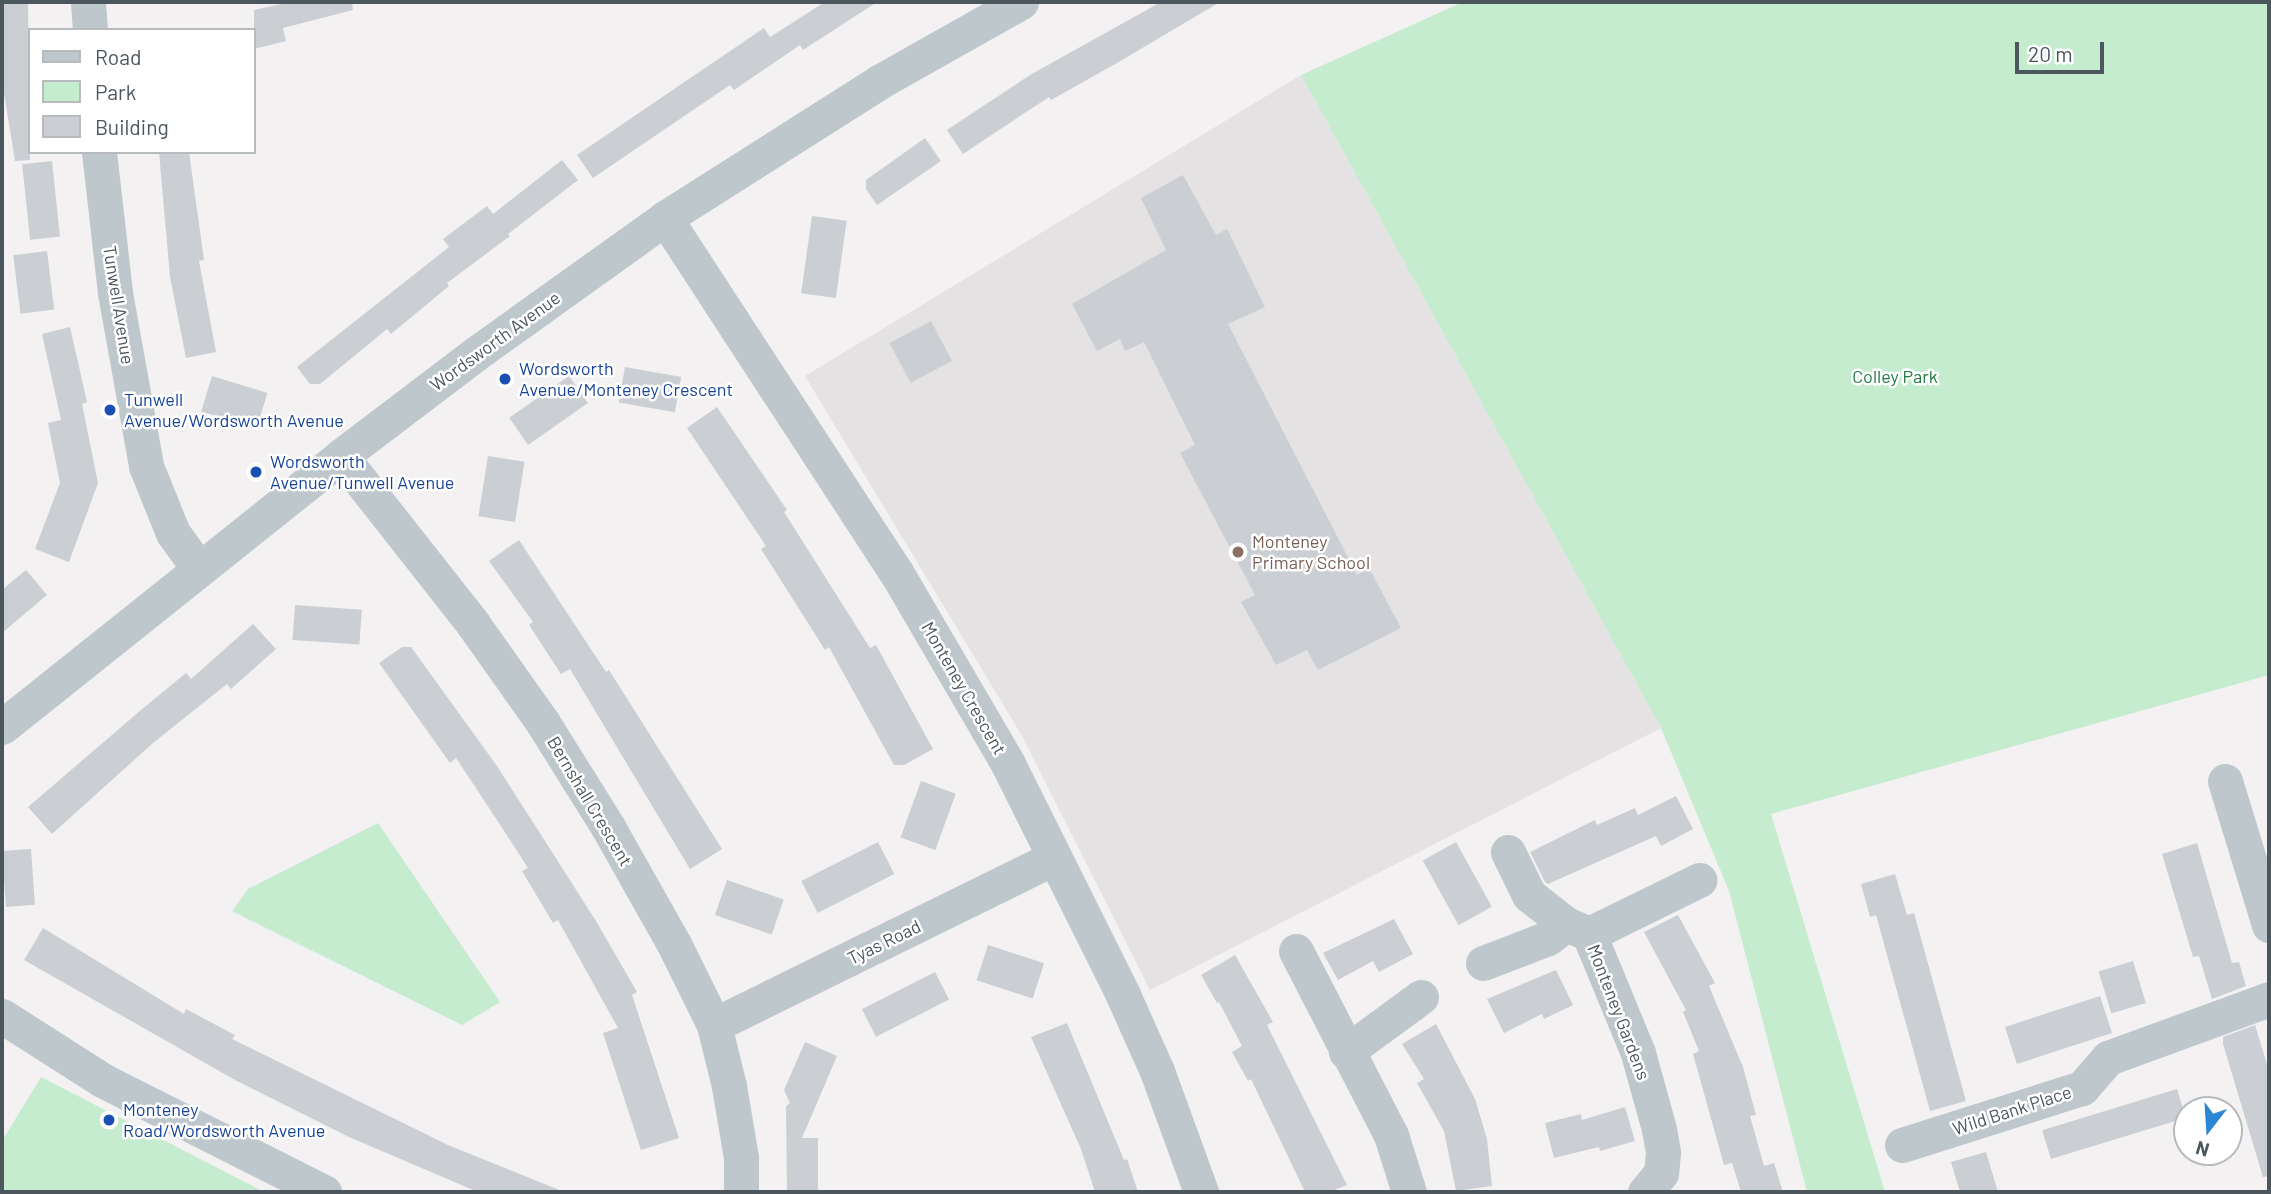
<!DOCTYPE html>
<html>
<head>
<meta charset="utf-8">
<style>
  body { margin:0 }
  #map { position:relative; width:2271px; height:1194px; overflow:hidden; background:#f3f1f1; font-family:Barlow,sans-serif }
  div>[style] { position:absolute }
  .education>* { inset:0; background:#e4e2e3 }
  .green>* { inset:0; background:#c5eccf }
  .building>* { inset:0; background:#cbcfd3; transform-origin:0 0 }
  .minor>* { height:35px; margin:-17.5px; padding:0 17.5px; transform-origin:17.5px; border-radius:17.5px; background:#bec7cc }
  .dots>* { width:19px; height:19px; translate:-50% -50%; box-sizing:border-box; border:4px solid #fff; border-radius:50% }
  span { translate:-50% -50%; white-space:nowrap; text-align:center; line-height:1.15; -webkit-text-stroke:5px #fff; paint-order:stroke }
  .street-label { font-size:18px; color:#4b565d }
  .transit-label { font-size:18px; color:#164399 }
  .left { translate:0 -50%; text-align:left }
  .park-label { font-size:18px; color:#217943 }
  .education-label { font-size:18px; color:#785e54 }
  .frame { position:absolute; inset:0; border:4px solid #4b565d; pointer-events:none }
  .legend { position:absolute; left:28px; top:28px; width:228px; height:126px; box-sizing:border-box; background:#fff; border:2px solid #b7bbbe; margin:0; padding:9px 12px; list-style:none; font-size:21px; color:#4b565d }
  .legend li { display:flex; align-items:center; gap:14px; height:35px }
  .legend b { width:35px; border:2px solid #b7bbbe }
  .north { position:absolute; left:2173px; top:1096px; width:70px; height:70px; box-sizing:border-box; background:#fff; border:2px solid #b7bbbe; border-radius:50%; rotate:197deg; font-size:19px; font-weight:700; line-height:28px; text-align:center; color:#4b565d }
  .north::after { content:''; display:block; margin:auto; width:24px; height:32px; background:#2b87d4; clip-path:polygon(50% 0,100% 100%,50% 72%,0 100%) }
  .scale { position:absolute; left:2015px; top:42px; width:89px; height:32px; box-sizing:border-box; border:4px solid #4b565d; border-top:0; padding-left:9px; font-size:21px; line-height:24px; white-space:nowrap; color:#4b565d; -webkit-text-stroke:5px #fff; paint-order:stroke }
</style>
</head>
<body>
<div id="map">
  <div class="education">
    <div style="clip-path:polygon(1301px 75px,1661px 728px,1150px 990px,1022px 736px,805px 376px)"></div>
  </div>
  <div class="green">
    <div style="clip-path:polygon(1463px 2px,2269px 2px,2269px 675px,1771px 814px,1885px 1192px,1807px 1192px,1729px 891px,1661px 728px,1301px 75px)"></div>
    <div style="clip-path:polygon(378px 823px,500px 1002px,462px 1025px,232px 911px,248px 889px)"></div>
    <div style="clip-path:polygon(41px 1077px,264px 1192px,2px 1192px,2px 1141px)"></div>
  </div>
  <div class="building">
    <div style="clip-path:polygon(2px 2px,28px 2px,30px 160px,15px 161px,2px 81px)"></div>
    <div style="clip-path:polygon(290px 2px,352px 2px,353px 10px,283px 28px,286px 41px,254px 49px,254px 10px)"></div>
    <div style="clip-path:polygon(825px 2px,877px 2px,803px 50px,800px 45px,734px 90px,730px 85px,593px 178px,577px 155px,764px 28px,770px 37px)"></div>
    <div style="clip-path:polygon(1161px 2px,1220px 2px,1117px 63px,1051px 100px,1049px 97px,963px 154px,947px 130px,1030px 75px)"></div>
    <div style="clip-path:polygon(925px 138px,941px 161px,877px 205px,866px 189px,866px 180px)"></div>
    <div style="clip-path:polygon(159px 152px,189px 152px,204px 260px,199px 261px,216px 352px,186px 358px,170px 277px)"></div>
    <div style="clip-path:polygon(562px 160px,578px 180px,508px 234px,510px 236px,447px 283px,449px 286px,391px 334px,387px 329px,320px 384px,310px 384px,297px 367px,449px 247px,443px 239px,487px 206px,493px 214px)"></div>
    <div style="left:52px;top:161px;width:76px;height:30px;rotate:84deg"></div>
    <div style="clip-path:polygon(1183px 175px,1216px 235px,1227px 229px,1265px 307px,1228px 324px,1357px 575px,1369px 568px,1401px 628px,1318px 670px,1307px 650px,1276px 665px,1241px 602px,1255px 595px,1180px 453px,1195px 445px,1144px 342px,1125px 351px,1120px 339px,1097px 351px,1072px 304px,1166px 250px,1141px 198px)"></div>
    <div style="left:812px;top:216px;width:35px;height:78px;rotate:8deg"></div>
    <div style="left:47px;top:251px;width:59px;height:34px;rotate:83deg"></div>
    <div style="left:931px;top:321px;width:45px;height:47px;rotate:62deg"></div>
    <div style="clip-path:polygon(70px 327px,87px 402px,82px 404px,98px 483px,69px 562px,35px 549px,60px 483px,48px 423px,61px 420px,42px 334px)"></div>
    <div style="left:625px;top:367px;width:57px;height:36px;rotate:10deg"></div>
    <div style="left:212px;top:376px;width:58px;height:37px;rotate:17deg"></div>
    <div style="left:569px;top:376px;width:33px;height:73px;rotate:55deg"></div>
    <div style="clip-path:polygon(717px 407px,787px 510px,784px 512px,870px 648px,876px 645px,933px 749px,904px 765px,894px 765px,829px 647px,825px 650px,761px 549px,766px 546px,687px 428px)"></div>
    <div style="left:488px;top:456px;width:37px;height:61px;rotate:9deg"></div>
    <div style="clip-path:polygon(519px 540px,606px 672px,609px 670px,722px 849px,690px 869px,570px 669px,561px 674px,529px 625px,533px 622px,489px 561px)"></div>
    <div style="clip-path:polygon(26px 570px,47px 595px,2px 633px,2px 590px)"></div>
    <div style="left:295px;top:605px;width:67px;height:35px;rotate:4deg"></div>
    <div style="clip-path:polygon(253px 624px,276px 649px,231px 689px,227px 684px,153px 743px,52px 834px,28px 807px,141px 710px,186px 673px,191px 679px)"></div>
    <div style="clip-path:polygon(402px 647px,411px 647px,497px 766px,596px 921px,637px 992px,632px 995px,679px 1138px,641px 1150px,603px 1033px,618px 1028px,558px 920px,553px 923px,522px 871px,528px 868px,495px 817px,456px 758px,450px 763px,379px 663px)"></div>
    <div style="left:921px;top:781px;width:37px;height:60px;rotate:20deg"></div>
    <div style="clip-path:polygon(1676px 796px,1693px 829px,1661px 846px,1656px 836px,1548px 884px,1545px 882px,1530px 852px,1595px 820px,1597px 825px,1635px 808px,1638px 815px)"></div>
    <div style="left:878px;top:842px;width:36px;height:86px;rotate:63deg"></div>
    <div style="left:1456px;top:842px;width:74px;height:38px;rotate:61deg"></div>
    <div style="clip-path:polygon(2197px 843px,2232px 963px,2239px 962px,2246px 986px,2212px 999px,2199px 956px,2193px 957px,2162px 854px)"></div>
    <div style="left:31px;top:849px;width:56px;height:29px;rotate:86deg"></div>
    <div style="clip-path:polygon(1895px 874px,1907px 915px,1914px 913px,1966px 1101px,1930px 1111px,1876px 915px,1870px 917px,1861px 884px)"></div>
    <div style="left:727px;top:880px;width:60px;height:37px;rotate:19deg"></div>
    <div style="clip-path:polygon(1678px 915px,1715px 983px,1709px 986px,1743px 1067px,1756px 1115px,1750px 1116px,1764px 1166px,1774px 1163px,1783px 1192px,1741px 1192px,1732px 1163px,1724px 1165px,1693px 1054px,1699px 1051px,1683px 1012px,1686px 1010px,1644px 932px)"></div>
    <div style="clip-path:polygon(1394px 919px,1413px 954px,1379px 972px,1373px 961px,1338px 980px,1323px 953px)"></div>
    <div style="clip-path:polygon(43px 928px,184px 1014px,186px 1009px,235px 1035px,232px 1039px,448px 1145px,564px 1192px,478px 1192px,349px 1137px,235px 1080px,24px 960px)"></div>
    <div style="left:988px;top:945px;width:59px;height:37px;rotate:18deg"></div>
    <div style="clip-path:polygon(1235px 955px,1273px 1022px,1267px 1025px,1347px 1185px,1329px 1192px,1305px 1192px,1251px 1079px,1248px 1081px,1232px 1052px,1242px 1046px,1219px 1002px,1217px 1003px,1201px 975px)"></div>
    <div style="left:2133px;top:961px;width:44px;height:36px;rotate:73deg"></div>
    <div style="clip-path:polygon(1556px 970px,1573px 1005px,1544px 1019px,1542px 1014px,1504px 1033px,1487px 999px)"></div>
    <div style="left:935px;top:972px;width:31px;height:82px;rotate:63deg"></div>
    <div style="left:2100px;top:996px;width:39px;height:100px;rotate:72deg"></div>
    <div style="clip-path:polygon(1067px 1023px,1124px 1160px,1127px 1159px,1138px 1192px,1095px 1192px,1081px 1149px,1031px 1037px)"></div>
    <div style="clip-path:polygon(1436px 1024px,1475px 1099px,1487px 1139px,1492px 1186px,1456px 1191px,1444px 1131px,1417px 1083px,1424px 1079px,1402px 1044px)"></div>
    <div style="clip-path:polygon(2255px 1025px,2269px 1071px,2269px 1176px,2263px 1177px,2223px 1044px,2223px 1037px)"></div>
    <div style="clip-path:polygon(805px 1042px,837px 1056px,802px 1138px,818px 1138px,818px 1192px,787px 1192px,786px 1106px,790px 1103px,784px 1090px)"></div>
    <div style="left:2177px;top:1089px;width:30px;height:141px;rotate:73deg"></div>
    <div style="clip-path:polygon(1625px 1107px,1635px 1141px,1600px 1151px,1599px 1147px,1554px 1158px,1545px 1123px,1581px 1114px,1582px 1120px)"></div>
    <div style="clip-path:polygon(1986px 1152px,1998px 1192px,1960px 1192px,1951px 1162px)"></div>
  </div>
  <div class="minor">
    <div style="left:88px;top:2px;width:28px;rotate:86deg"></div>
    <div style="left:99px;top:152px;width:142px;rotate:83.5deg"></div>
    <div style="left:115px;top:293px;width:176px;rotate:79.8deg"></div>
    <div style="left:146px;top:466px;width:72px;rotate:68.1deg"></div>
    <div style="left:173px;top:533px;width:44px;rotate:54.2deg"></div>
    <div style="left:665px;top:218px;width:423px;rotate:56.9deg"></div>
    <div style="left:896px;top:572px;width:222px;rotate:59.7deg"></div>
    <div style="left:1008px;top:764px;width:258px;rotate:63.5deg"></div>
    <div style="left:1123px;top:995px;width:83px;rotate:65.9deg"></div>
    <div style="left:1157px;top:1071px;width:129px;rotate:70deg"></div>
    <div style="left:341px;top:456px;width:214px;rotate:51.8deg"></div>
    <div style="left:473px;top:624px;width:121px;rotate:54.7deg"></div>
    <div style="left:543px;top:723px;width:123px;rotate:58deg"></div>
    <div style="left:608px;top:827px;width:134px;rotate:60.6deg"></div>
    <div style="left:674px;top:944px;width:90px;rotate:63.7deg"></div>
    <div style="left:714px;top:1025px;width:63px;rotate:76.2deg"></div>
    <div style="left:729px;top:1086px;width:73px;rotate:80.5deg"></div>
    <div style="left:741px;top:1158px;width:34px;rotate:90deg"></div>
    <div style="left:2px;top:727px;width:434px;rotate:-38.6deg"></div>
    <div style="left:341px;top:456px;width:172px;rotate:-37.2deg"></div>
    <div style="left:478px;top:352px;width:230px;rotate:-35.6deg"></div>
    <div style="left:665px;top:218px;width:254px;rotate:-32.4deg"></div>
    <div style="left:879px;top:82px;width:163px;rotate:-29.4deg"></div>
    <div style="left:2225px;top:781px;width:151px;rotate:73deg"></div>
    <div style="left:1508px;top:852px;width:48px;rotate:64deg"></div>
    <div style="left:1529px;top:895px;width:47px;rotate:38.1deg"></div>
    <div style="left:1566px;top:924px;width:25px;rotate:23deg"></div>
    <div style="left:1589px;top:934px;width:123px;rotate:-26.1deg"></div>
    <div style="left:1589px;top:934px;width:129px;rotate:67.6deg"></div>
    <div style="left:1638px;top:1053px;width:79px;rotate:74.6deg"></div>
    <div style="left:1659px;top:1129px;width:23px;rotate:80deg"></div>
    <div style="left:1663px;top:1152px;width:21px;rotate:95deg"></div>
    <div style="left:1661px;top:1173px;width:25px;rotate:130deg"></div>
    <div style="left:1296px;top:951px;width:207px;rotate:62.7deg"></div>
    <div style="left:1391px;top:1135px;width:60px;rotate:72.5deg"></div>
    <div style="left:1483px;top:963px;width:70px;rotate:-21deg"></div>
    <div style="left:1548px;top:938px;width:23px;rotate:-38deg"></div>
    <div style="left:2px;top:1016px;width:119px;rotate:32.6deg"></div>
    <div style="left:102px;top:1080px;width:249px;rotate:26.8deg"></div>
    <div style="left:714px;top:1025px;width:379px;rotate:-26.2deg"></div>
    <div style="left:1346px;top:1052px;width:93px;rotate:-36.3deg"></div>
    <div style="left:1902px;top:1145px;width:189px;rotate:-17.6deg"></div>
    <div style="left:2082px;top:1088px;width:40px;rotate:-49deg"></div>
    <div style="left:2108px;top:1058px;width:171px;rotate:-20.1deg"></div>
  </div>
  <div class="dots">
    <div style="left:505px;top:379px;background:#1a4fb4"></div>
    <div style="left:110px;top:410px;background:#1a4fb4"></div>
    <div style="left:256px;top:472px;background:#1a4fb4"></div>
    <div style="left:1238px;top:552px;background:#8d6e63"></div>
    <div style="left:109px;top:1120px;background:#1a4fb4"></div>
  </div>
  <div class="street-label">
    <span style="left:119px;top:305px;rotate:81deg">Tunwell Avenue</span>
    <span style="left:495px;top:341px;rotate:-36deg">Wordsworth Avenue</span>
    <span style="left:964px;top:688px;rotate:60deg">Monteney Crescent</span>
    <span style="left:590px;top:801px;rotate:59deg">Bernshall Crescent</span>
    <span style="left:884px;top:942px;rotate:-26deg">Tyas Road</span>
    <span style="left:1619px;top:1012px;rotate:69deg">Monteney Gardens</span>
    <span style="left:2012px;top:1110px;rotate:-18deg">Wild Bank Place</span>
  </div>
  <div class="transit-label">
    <span class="left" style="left:519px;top:379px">Wordsworth<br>Avenue/Monteney Crescent</span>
    <span class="left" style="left:124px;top:410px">Tunwell<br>Avenue/Wordsworth Avenue</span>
    <span class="left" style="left:270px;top:472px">Wordsworth<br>Avenue/Tunwell Avenue</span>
    <span class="left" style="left:123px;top:1120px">Monteney<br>Road/Wordsworth Avenue</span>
  </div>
  <div class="park-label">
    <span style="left:1895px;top:376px">Colley Park</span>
  </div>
  <div class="education-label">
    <span class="left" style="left:1252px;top:552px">Monteney<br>Primary School</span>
  </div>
  <div class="frame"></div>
  <ul class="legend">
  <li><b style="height:9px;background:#bec7cc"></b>Road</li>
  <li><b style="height:19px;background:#c5eccf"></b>Park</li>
  <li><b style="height:19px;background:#cbcfd3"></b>Building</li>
  </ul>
  <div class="north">N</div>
  <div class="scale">20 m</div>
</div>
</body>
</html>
